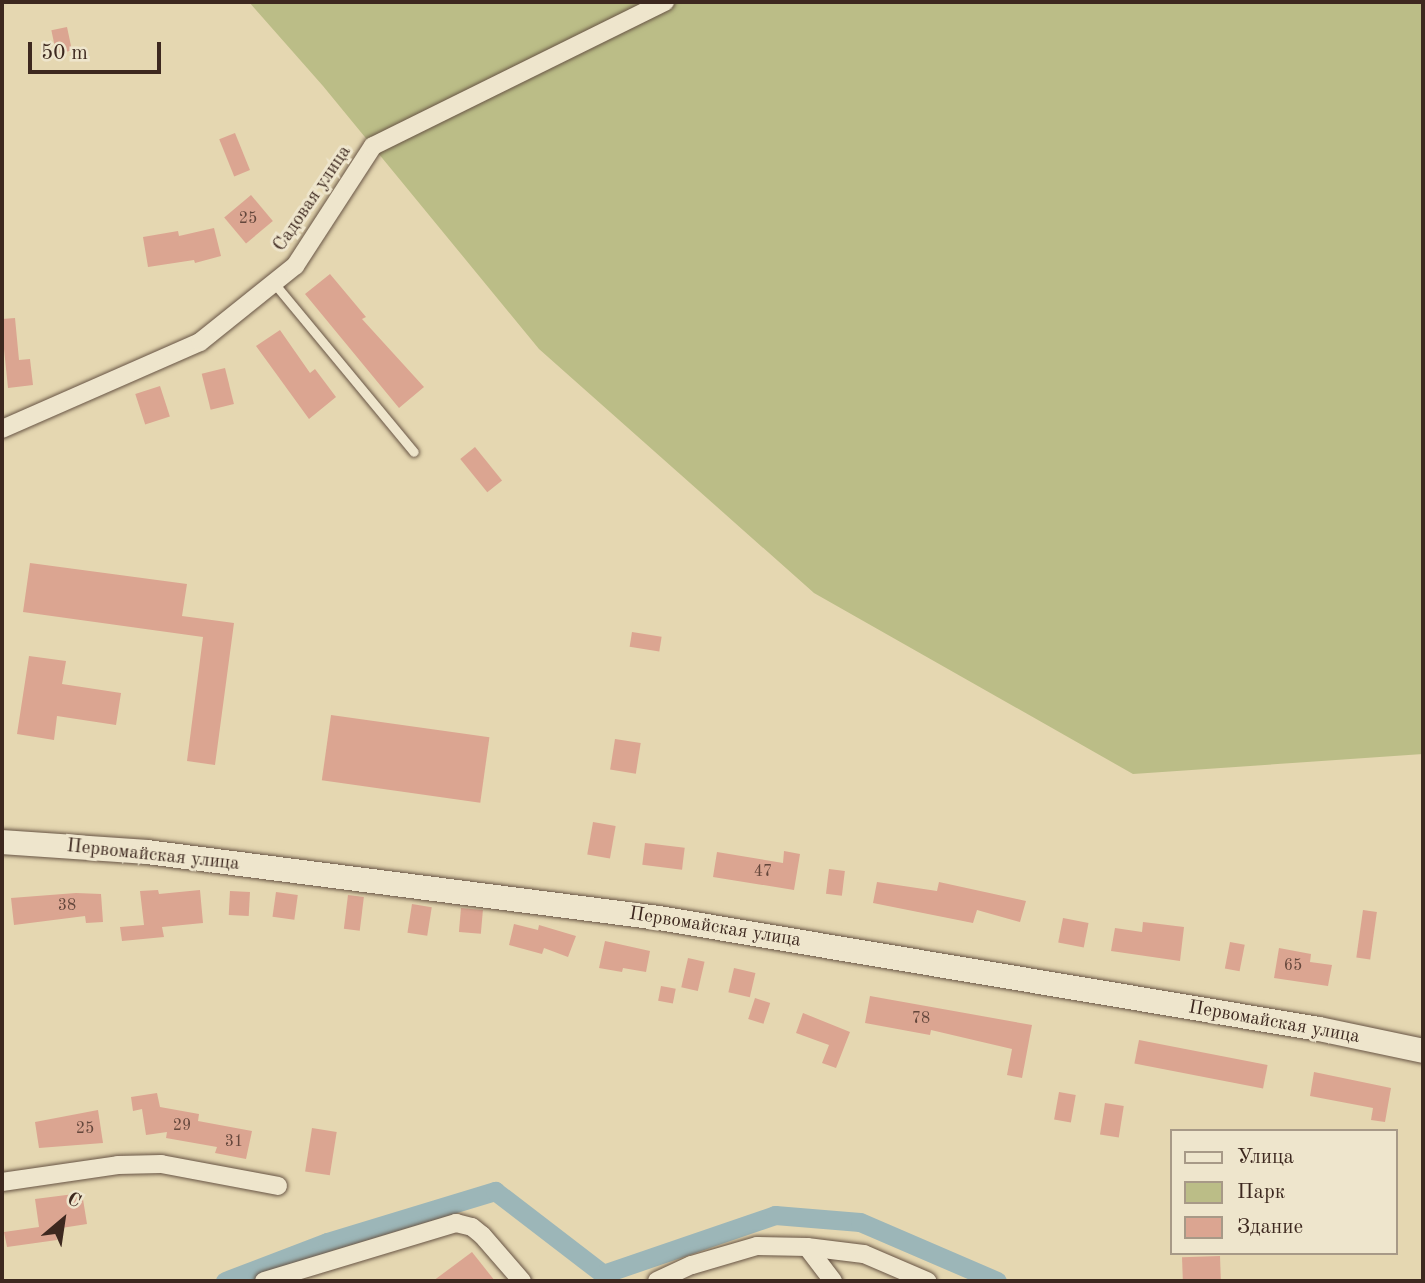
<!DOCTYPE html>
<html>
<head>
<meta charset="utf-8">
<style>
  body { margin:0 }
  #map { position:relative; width:1425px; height:1283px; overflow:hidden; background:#e5d7b1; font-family:"Old Standard TT",serif }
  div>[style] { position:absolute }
  .green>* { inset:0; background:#bbbd87 }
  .canal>* { height:19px; margin:-9.5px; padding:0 9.5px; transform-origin:9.5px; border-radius:9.5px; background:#9cb6b8 }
  .building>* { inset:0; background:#dba591; transform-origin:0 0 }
  .roads { filter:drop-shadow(0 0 2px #675444) drop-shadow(0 0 2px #675444) }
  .lane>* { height:9px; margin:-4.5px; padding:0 4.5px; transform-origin:4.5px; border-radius:4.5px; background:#eee5cc }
  .street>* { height:18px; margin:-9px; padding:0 9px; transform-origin:9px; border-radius:9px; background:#eee5cc }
  .secondary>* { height:24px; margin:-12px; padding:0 12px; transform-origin:12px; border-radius:12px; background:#eee5cc }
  span { translate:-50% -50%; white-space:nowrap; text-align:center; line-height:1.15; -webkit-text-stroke:6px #eee5cc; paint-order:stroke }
  .number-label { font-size:16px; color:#64473c }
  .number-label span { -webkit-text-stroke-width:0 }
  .street-label { font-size:19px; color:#3d281f }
  .frame { position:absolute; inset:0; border:4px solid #3d281f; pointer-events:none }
  .legend { position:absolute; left:1170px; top:1129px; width:228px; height:126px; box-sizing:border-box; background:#eee5cc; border:2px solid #a79987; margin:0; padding:9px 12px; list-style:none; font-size:21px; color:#3d281f }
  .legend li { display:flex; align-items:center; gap:14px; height:35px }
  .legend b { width:35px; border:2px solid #a79987 }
  .north { position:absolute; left:28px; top:1185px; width:70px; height:70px; -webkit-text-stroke:5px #eee5cc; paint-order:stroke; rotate:29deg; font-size:19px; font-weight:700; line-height:28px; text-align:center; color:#3d281f }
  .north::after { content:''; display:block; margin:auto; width:24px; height:32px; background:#3d281f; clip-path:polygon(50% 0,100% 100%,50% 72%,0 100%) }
  .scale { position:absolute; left:28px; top:42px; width:133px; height:32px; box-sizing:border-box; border:4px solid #3d281f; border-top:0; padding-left:9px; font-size:21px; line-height:24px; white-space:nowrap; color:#3d281f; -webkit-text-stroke:5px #eee5cc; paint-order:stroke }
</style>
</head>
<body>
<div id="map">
  <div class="green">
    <div style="clip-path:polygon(249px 2px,1423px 2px,1423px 754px,1133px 774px,814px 593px,539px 349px,323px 86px)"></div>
  </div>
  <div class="canal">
    <div style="left:225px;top:1281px;width:109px;rotate:-20.9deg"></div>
    <div style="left:327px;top:1242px;width:176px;rotate:-16.9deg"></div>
    <div style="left:495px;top:1191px;width:136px;rotate:37.5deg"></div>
    <div style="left:603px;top:1274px;width:182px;rotate:-18.9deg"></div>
    <div style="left:775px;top:1215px;width:85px;rotate:4.7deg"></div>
    <div style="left:860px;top:1222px;width:149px;rotate:23.3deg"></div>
  </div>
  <div class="building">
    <div style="left:67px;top:27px;width:24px;height:16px;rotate:78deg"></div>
    <div style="left:235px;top:133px;width:40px;height:17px;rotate:68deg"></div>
    <div style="left:251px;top:195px;width:34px;height:35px;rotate:50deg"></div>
    <div style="clip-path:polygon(214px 228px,221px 256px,195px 263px,194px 260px,148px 267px,143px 237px,178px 231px,179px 236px)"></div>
    <div style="clip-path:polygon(330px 274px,366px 317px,362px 319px,424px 387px,399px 408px,305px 294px)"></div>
    <div style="clip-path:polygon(15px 318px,19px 360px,30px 359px,33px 385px,8px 388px,4px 349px,2px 349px,2px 319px)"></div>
    <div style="clip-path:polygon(280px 330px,310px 373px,315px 369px,336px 397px,309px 419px,256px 346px)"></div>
    <div style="left:225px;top:368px;width:37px;height:24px;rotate:76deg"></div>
    <div style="left:160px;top:386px;width:32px;height:26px;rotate:72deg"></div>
    <div style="left:475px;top:447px;width:43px;height:19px;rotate:51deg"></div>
    <div style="clip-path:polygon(30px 563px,187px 584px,182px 616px,234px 623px,215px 765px,187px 761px,203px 637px,23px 612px)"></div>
    <div style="left:632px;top:632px;width:30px;height:15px;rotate:9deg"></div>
    <div style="clip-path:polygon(29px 656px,66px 661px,62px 684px,121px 693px,116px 725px,57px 716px,54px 740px,17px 734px)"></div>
    <div style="left:331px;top:715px;width:160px;height:66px;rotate:8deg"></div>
    <div style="left:615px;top:739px;width:26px;height:31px;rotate:9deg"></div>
    <div style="left:593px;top:822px;width:23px;height:33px;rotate:10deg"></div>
    <div style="left:645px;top:843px;width:40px;height:22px;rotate:7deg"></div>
    <div style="clip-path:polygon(784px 851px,800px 854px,794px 890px,713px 877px,717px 852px,783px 863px)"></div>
    <div style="left:829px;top:869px;width:16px;height:25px;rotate:7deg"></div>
    <div style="clip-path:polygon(877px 882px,937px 891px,939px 882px,1026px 901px,1020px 922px,977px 910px,973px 923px,873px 903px)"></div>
    <div style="clip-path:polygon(158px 890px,159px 894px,200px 890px,203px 923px,162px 927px,164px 937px,122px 941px,120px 927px,144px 925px,140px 891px)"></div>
    <div style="left:230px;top:891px;width:20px;height:24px;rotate:3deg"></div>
    <div style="left:276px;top:892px;width:22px;height:25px;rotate:8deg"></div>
    <div style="clip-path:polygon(76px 893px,101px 894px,103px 922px,86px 923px,85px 916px,14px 925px,11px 898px)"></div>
    <div style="left:348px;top:895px;width:16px;height:34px;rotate:7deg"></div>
    <div style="left:412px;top:904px;width:20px;height:29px;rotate:9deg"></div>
    <div style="left:461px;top:908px;width:22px;height:24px;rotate:5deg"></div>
    <div style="left:1363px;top:910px;width:14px;height:48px;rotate:8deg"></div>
    <div style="left:1063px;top:918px;width:26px;height:25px;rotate:11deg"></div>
    <div style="clip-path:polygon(1143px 922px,1184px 927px,1180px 961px,1111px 951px,1115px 928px,1142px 932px)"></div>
    <div style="clip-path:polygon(514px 924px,538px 930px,539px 925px,576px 936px,568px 957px,544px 948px,542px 954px,509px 945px)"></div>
    <div style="clip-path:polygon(605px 941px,650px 951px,646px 972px,623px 968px,622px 972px,599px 968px)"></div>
    <div style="left:1230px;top:942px;width:15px;height:27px;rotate:11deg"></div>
    <div style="clip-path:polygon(1279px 948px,1311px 954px,1310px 962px,1332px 965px,1328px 986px,1274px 978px)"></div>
    <div style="left:688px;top:958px;width:17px;height:30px;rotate:13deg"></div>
    <div style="left:734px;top:968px;width:22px;height:25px;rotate:13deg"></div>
    <div style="left:661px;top:986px;width:15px;height:15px;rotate:11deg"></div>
    <div style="clip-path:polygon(870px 996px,1032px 1025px,1022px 1078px,1007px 1075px,1012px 1049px,931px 1030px,930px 1035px,865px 1023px)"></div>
    <div style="left:755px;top:998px;width:16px;height:22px;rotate:18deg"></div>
    <div style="clip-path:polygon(803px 1013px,850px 1032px,836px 1068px,822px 1063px,829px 1045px,796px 1033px)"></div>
    <div style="left:1139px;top:1040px;width:131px;height:24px;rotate:11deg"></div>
    <div style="clip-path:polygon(1314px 1072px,1391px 1088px,1385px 1122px,1371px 1120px,1373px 1108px,1310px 1096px)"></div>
    <div style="left:1059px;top:1092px;width:17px;height:28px;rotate:10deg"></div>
    <div style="clip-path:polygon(157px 1093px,160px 1107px,199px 1114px,198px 1121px,252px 1131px,246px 1159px,215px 1153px,217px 1147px,166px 1138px,167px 1132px,146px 1135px,142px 1109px,133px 1111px,131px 1097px)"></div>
    <div style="left:1105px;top:1103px;width:19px;height:32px;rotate:9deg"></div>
    <div style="clip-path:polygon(98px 1110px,103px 1143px,39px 1148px,35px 1122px)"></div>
    <div style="left:312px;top:1128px;width:25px;height:44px;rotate:9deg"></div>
    <div style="clip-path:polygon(82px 1193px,87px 1224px,55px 1229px,57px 1240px,7px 1247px,4px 1232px,39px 1227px,35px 1199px)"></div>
    <div style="clip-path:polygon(472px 1252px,495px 1281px,433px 1281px)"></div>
    <div style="left:1220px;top:1256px;width:25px;height:38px;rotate:88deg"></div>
  </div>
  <div class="roads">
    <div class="lane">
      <div style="left:274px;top:283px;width:219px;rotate:50.4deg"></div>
    </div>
    <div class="street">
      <div style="left:2px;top:429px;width:216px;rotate:-23.7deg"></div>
      <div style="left:200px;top:342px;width:122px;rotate:-38.7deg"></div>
      <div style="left:295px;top:266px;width:143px;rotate:-57deg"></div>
      <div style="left:373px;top:146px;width:326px;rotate:-26.3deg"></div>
      <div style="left:2px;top:1182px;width:117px;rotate:-8.3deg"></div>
      <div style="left:118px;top:1165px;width:43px;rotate:-1.3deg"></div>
      <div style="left:161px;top:1164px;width:119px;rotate:10.6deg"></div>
      <div style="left:807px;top:1247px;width:43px;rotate:52.6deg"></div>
      <div style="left:264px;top:1281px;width:201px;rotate:-16.8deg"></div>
      <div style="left:456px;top:1223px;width:16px;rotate:14deg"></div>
      <div style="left:472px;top:1227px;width:13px;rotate:39deg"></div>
      <div style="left:482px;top:1235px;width:61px;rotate:49deg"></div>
      <div style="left:657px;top:1281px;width:38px;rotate:-25deg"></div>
      <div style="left:692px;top:1265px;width:68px;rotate:-16.3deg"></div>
      <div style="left:757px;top:1246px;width:50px;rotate:1.1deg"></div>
      <div style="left:807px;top:1247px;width:57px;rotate:7deg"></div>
      <div style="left:864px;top:1254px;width:69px;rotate:23.2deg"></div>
    </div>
    <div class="secondary">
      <div style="left:2px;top:842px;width:145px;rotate:3.9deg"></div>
      <div style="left:147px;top:852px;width:516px;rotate:7.35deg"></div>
      <div style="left:659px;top:918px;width:669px;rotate:9.55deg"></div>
      <div style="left:1319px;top:1029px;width:106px;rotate:11.9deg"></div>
    </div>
  </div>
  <div class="number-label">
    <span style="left:248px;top:219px">25</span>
    <span style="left:763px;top:872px">47</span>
    <span style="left:67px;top:906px">38</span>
    <span style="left:1293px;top:966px">65</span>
    <span style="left:921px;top:1019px">78</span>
    <span style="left:182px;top:1126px">29</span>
    <span style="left:85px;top:1129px">25</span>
    <span style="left:234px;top:1142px">31</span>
  </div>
  <div class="street-label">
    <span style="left:313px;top:199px;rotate:-56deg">Садовая улица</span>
    <span style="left:153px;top:856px;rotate:6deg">Первомайская улица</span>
    <span style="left:715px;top:928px;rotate:9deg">Первомайская улица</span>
    <span style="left:1274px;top:1023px;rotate:10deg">Первомайская улица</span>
  </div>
  <div class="frame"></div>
  <ul class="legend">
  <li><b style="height:9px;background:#eee5cc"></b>Улица</li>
  <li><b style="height:19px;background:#bbbd87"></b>Парк</li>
  <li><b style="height:19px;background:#dba591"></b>Здание</li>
  </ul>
  <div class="north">С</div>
  <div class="scale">50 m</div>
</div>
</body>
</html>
